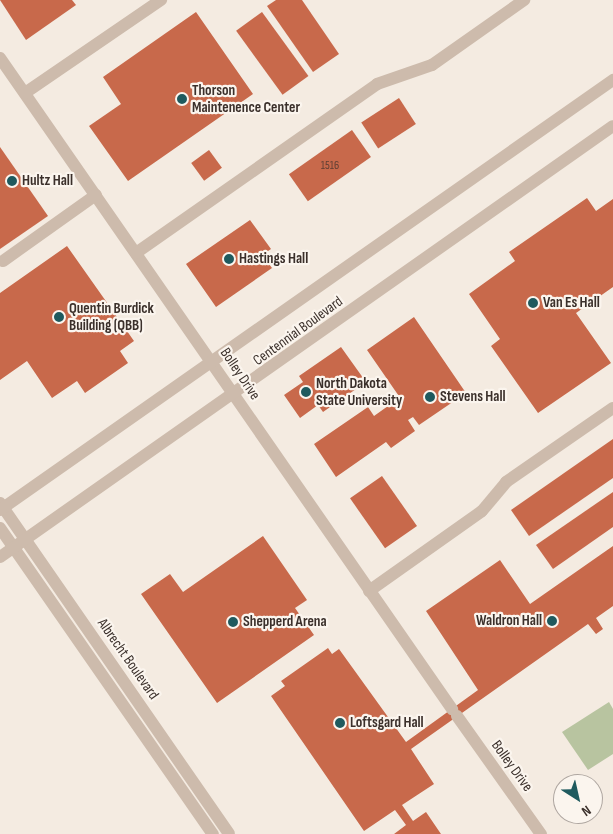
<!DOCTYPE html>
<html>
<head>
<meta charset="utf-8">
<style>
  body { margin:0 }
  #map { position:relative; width:613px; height:834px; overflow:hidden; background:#f4ebe1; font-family:"Sofia Sans Condensed",sans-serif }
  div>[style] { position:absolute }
  .green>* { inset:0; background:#b8c4a0 }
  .building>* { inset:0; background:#c8694b; transform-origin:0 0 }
  .minor>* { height:12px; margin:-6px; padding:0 6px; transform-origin:6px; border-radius:6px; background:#cdbbac }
  .dots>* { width:14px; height:14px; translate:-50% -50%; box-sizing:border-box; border:2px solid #fbf5ee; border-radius:50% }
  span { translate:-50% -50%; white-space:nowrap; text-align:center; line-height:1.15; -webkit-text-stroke:4.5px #fbf5ee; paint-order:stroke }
  .number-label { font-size:12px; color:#5e3e33 }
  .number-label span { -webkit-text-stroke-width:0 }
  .poi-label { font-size:15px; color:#3b302b; font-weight:700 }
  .left { translate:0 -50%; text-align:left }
  .right { translate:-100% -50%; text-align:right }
  .street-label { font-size:15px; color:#3b302b }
  .north { position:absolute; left:553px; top:774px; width:50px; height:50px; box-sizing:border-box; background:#fbf5ee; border:1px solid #aea6a0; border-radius:50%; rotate:145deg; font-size:14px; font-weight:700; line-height:20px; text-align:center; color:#3b302b }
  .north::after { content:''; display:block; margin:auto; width:18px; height:22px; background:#1f5a5e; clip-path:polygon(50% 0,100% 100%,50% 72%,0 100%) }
</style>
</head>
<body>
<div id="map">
  <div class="green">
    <div style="clip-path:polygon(609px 702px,613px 709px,613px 754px,588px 770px,562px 732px)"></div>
  </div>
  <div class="building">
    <div style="clip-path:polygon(0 0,72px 0,76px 5px,26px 40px)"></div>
    <div style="clip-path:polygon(276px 0,302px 0,339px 54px,313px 72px,267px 6px)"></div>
    <div style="clip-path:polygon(196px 12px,253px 94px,128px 181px,89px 126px,121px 104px,103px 77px)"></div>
    <div style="left:262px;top:12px;width:79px;height:32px;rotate:54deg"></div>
    <div style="left:399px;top:98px;width:31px;height:45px;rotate:57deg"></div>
    <div style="left:352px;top:130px;width:33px;height:77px;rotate:55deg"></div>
    <div style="clip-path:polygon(0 147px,48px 216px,0 249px)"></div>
    <div style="left:209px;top:150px;width:22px;height:22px;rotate:54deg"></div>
    <div style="clip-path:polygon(587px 198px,596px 211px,613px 199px,613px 287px,576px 313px,611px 363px,538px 413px,491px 346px,500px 339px,469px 294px,515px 261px,509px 252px)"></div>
    <div style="clip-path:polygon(250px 220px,271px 249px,262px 255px,272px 268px,216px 307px,186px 264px)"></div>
    <div style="clip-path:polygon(67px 246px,134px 341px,120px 351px,128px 363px,85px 393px,77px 381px,52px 398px,27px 361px,0 380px,0 293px)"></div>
    <div style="clip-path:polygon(414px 317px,466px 393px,419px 425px,413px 417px,408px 420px,415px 431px,391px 448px,386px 442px,336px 477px,314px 444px,368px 407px,374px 416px,395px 401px,398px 406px,403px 402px,367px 350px)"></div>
    <div style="clip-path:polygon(341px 347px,366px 382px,323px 412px,318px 405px,300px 418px,284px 395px,303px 382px,299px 376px)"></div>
    <div style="clip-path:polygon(613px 439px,613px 478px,529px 536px,511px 510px)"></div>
    <div style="left:382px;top:476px;width:61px;height:39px;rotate:55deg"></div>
    <div style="clip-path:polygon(613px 492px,613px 527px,553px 569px,536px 545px)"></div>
    <div style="clip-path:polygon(263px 536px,307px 600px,295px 608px,314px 635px,217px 703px,141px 594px,170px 574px,183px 592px)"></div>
    <div style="clip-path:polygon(613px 546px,613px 606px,596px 618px,603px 629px,596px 634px,588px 624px,411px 749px,434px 784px,402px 805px,413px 821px,426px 812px,441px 834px,394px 834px,406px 825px,395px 810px,364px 831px,271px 696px,285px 686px,281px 681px,328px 648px,332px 654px,339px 649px,406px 742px,478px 690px,426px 611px,500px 560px,530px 604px)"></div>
  </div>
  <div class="minor">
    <div style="left:0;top:58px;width:793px;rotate:55.23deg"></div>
    <div style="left:25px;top:93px;width:165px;rotate:-34.4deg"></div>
    <div style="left:136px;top:253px;width:294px;rotate:-35deg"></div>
    <div style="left:377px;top:84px;width:58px;rotate:-19.1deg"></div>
    <div style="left:432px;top:65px;width:113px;rotate:-35.2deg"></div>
    <div style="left:3px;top:261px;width:114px;rotate:-35.4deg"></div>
    <div style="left:0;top:503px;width:402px;rotate:55.3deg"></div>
    <div style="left:0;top:510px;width:749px;rotate:-35.05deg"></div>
    <div style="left:0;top:528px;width:373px;rotate:55.2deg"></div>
    <div style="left:0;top:557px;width:749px;rotate:-35.11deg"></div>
    <div style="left:369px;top:591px;width:138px;rotate:-35.3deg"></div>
    <div style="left:482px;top:511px;width:38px;rotate:-50deg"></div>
    <div style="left:506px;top:482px;width:130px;rotate:-34.7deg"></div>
    <div style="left:457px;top:716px;width:145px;rotate:54.6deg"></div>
  </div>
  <div class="dots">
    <div style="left:182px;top:99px;background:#1f5a5e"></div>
    <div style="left:12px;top:181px;background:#1f5a5e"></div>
    <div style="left:229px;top:259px;background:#1f5a5e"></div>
    <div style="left:533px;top:303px;background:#1f5a5e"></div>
    <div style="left:59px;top:317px;background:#1f5a5e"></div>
    <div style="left:306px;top:392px;background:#1f5a5e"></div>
    <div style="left:430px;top:397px;background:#1f5a5e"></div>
    <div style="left:552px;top:621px;background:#1f5a5e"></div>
    <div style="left:233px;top:622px;background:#1f5a5e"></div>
    <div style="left:340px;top:723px;background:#1f5a5e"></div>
  </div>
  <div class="number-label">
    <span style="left:330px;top:166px">1516</span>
  </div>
  <div class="poi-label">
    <span class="left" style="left:192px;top:99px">Thorson<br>Maintenence Center</span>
    <span class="left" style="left:22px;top:181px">Hultz Hall</span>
    <span class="left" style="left:239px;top:259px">Hastings Hall</span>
    <span class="left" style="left:543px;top:303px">Van Es Hall</span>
    <span class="left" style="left:69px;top:317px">Quentin Burdick<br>Building (QBB)</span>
    <span class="left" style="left:316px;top:392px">North Dakota<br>State University</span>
    <span class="left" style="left:440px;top:397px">Stevens Hall</span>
    <span class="right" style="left:542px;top:621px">Waldron Hall</span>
    <span class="left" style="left:243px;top:622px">Shepperd Arena</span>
    <span class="left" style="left:350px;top:723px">Loftsgard Hall</span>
  </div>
  <div class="street-label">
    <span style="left:298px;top:331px;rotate:-36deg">Centennial Boulevard</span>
    <span style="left:240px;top:374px;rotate:56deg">Bolley Drive</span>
    <span style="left:128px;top:659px;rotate:55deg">Albrecht Boulevard</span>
    <span style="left:512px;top:766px;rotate:54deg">Bolley Drive</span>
  </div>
  <div class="north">N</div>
</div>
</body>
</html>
